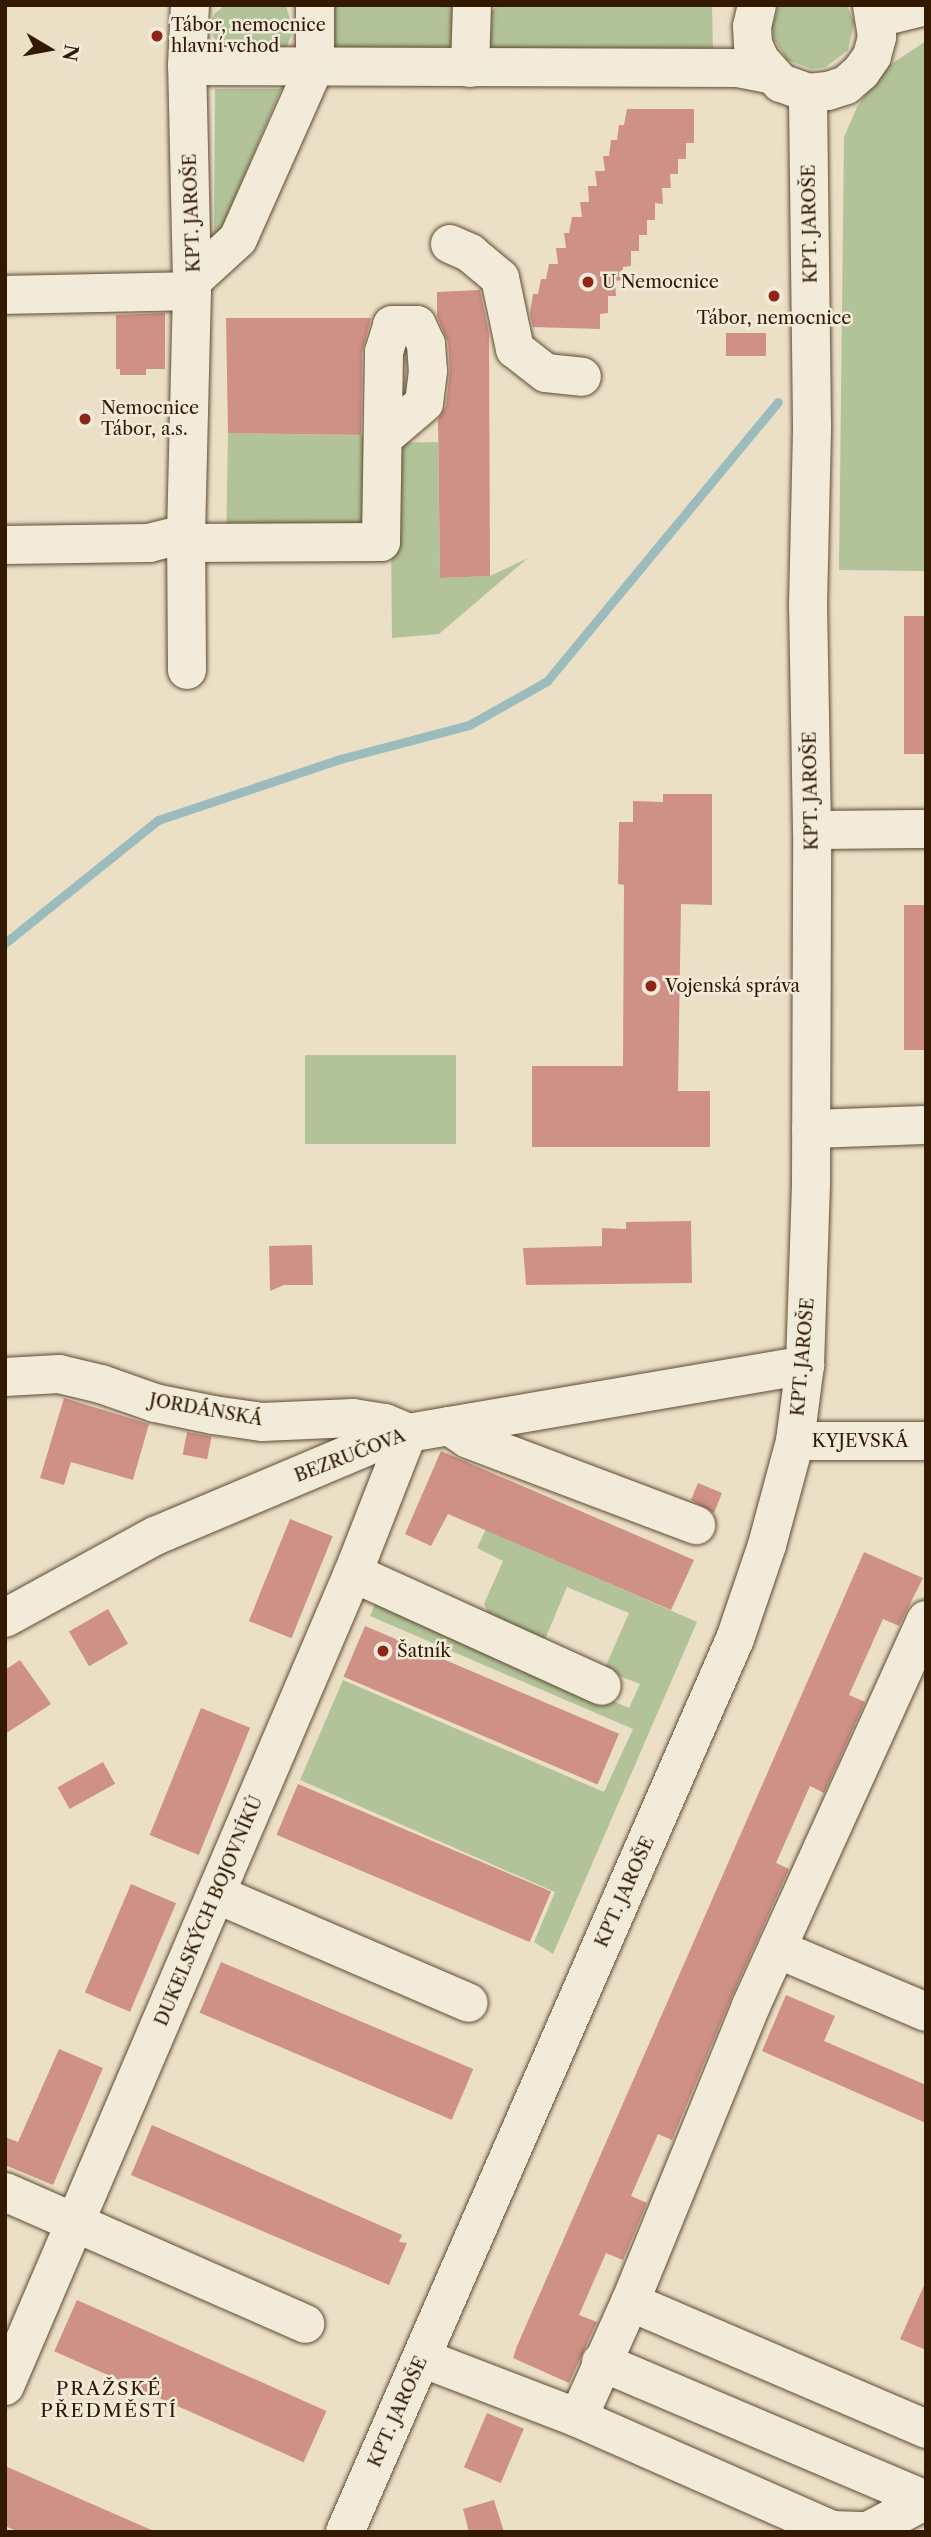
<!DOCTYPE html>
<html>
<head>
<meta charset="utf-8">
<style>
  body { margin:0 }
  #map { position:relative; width:931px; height:2537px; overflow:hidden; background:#ebe0c6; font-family:"Libre Caslon Text",serif }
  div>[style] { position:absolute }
  .green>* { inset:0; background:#b2c399; transform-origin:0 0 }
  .stream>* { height:9px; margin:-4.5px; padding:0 4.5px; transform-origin:4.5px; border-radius:4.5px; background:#9bbbbc }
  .building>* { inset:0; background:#cf9085; transform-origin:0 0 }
  .roads { filter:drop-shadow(0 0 2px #604b32) drop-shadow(0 0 2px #604b32) }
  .minor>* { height:38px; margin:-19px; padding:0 19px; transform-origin:19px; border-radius:19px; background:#f2ebda }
  .dots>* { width:19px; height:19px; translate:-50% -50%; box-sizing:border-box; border:4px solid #f2ebda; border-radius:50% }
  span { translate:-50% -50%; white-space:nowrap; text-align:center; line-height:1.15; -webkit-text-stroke:5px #f2ebda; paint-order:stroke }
  .poi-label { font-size:18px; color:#321900 }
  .left { translate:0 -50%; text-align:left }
  .street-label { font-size:18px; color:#321900 }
  .neighbourhood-label { font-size:19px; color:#321900; letter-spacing:2px }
  .frame { position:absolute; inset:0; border:7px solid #321900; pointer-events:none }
  .north { position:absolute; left:14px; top:14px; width:70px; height:70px; -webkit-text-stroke:5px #f2ebda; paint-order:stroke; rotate:100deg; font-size:19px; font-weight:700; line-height:28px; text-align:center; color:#321900 }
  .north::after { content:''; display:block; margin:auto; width:24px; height:32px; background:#321900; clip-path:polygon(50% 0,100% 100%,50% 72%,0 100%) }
</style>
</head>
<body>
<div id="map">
  <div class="green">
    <div style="clip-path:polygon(225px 5px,286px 5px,293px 31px,285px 51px,222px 47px,214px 38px,210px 27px,214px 14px)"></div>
    <div style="clip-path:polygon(336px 5px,456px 5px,455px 52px,337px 51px,329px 36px,329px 23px)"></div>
    <div style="clip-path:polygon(498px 5px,712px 5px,713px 53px,494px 48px,488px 43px,486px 17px)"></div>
    <div style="clip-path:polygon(779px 5px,847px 5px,854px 23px,848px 50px,826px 67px,812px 69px,787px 60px,774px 39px,772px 27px)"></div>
    <div style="clip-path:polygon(926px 41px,926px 571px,839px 570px,844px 137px,857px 107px,885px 68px)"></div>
    <div style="clip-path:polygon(215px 89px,281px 89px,220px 233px,214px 239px)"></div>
    <div style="left:228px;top:433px;width:149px;height:105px;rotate:1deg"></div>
    <div style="clip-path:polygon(438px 442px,440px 578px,490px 576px,528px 558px,439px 634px,392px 638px,390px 443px)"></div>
    <div style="left:456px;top:1055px;width:89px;height:151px;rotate:90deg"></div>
    <div style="clip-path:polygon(486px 1529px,697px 1622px,553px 1954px,534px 1942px,555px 1892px,300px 1780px,343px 1680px,604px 1792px,633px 1729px,370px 1616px,377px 1599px,629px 1708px,640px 1684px,604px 1670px,629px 1613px,567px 1587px,543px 1644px,493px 1623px,484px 1604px,503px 1561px,477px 1548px)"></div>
  </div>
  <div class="stream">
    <div style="left:5px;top:943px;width:196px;rotate:-38.8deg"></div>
    <div style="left:158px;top:820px;width:192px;rotate:-18.5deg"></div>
    <div style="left:340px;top:759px;width:133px;rotate:-14.8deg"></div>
    <div style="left:469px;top:725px;width:90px;rotate:-29.4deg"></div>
    <div style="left:547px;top:681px;width:362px;rotate:-50.4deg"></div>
  </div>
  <div class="building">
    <div style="clip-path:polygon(627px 109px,694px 109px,694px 143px,686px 143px,686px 159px,678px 159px,678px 174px,670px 174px,671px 188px,662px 188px,663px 204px,655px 203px,655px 220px,647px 220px,647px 235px,639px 235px,639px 251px,631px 251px,631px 266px,623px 267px,623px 280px,615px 281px,616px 296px,608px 296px,608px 313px,600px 314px,600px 329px,533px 327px,530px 313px,533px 294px,538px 294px,541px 279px,546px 279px,549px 264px,558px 264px,556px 248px,566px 248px,564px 233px,569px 233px,572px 217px,582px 217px,580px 202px,589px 202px,588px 186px,597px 186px,595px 171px,605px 171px,603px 156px,609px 156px,611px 140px,617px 140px,619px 125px,624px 125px)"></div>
    <div style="clip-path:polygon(480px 290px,489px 333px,490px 576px,440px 578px,438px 420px,446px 406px,450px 369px,448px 342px,437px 316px,437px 292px)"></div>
    <div style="clip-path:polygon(165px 313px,165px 369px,146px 369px,146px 375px,120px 375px,120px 369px,116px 369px,116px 315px)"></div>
    <div style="clip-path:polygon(226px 318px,371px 318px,362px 352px,361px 435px,228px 433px)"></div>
    <div style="left:726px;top:333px;width:40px;height:23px"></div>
    <div style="left:926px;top:616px;width:138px;height:22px;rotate:90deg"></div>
    <div style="clip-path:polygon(663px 794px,712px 794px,712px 905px,681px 904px,678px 1091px,710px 1091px,710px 1147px,532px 1147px,532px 1066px,623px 1066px,624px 885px,618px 884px,619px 822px,633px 822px,633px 801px,663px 802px)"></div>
    <div style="left:926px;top:905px;width:145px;height:22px;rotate:90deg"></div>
    <div style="clip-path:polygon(691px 1221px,692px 1283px,526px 1285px,523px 1248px,602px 1246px,602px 1228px,626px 1229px,626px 1222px)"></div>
    <div style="clip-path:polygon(312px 1245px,313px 1285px,284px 1285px,270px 1291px,269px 1246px)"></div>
    <div style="clip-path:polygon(64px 1398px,149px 1424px,133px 1480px,71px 1462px,64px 1485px,40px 1478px)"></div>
    <div style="left:187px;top:1432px;width:25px;height:23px;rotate:11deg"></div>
    <div style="clip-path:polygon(441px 1451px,694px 1560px,671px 1610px,448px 1514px,431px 1546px,405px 1534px)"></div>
    <div style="clip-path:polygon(698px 1483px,722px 1493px,714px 1513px,691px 1500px)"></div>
    <div style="left:290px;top:1519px;width:46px;height:110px;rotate:22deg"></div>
    <div style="clip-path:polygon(864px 1552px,923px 1578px,899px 1626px,883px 1619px,849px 1695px,865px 1702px,824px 1793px,810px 1786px,776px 1863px,789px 1869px,731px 1998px,672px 2140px,658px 2134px,631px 2196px,647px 2203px,623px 2260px,606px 2253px,579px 2315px,597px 2322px,569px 2383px,513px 2358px,517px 2346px)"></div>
    <div style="left:108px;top:1609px;width:40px;height:45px;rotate:60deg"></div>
    <div style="left:365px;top:1626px;width:276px;height:55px;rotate:23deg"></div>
    <div style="clip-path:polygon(20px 1660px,51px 1704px,5px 1734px,5px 1670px)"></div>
    <div style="left:201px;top:1708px;width:53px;height:137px;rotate:22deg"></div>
    <div style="left:103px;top:1762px;width:25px;height:52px;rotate:61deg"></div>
    <div style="left:298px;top:1784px;width:275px;height:55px;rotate:23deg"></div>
    <div style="left:131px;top:1884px;width:49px;height:118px;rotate:23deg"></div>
    <div style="left:221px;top:1962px;width:274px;height:55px;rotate:23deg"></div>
    <div style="clip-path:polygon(786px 1995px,835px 2016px,824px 2041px,926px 2085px,926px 2123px,762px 2051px)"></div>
    <div style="clip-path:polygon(59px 2049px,103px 2068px,53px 2185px,5px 2165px,5px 2137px,18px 2142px)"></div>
    <div style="clip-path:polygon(152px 2125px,402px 2235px,399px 2242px,407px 2243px,389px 2285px,131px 2175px)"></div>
    <div style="clip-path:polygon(926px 2281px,926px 2350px,900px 2339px)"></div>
    <div style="left:77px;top:2300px;width:273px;height:56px;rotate:24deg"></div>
    <div style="left:487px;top:2413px;width:40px;height:59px;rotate:23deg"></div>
    <div style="clip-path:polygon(5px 2466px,156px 2532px,19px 2532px,5px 2526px)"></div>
    <div style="clip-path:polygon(494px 2500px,504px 2532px,469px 2532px,463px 2509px)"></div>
  </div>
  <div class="roads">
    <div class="minor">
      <div style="left:757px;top:5px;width:22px;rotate:103deg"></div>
      <div style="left:752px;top:26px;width:18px;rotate:87deg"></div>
      <div style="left:753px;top:44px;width:17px;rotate:66deg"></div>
      <div style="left:760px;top:60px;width:31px;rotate:48deg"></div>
      <div style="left:781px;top:83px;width:29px;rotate:20deg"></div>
      <div style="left:808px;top:93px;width:20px;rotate:-6deg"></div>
      <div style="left:828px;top:91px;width:19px;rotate:-18deg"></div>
      <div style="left:846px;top:85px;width:20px;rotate:-41deg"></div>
      <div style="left:861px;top:72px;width:19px;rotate:-55deg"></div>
      <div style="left:872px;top:56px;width:20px;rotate:-75deg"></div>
      <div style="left:877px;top:37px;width:32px;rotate:-99deg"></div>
      <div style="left:877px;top:18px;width:50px;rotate:-13.8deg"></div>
      <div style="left:187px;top:66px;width:551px;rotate:0.21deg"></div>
      <div style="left:738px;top:68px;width:33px;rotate:11deg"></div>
      <div style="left:470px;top:68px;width:63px;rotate:-88.2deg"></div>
      <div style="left:450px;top:244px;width:22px;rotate:24deg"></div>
      <div style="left:470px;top:253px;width:39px;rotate:40deg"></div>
      <div style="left:500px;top:278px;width:73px;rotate:78.1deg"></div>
      <div style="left:515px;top:349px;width:39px;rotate:38deg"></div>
      <div style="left:546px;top:373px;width:36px;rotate:6deg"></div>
      <div style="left:192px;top:281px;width:62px;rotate:-42.4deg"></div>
      <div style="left:238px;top:239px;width:189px;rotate:-66deg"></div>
      <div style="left:315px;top:66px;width:61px;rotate:-90deg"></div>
      <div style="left:5px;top:295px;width:187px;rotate:-1.2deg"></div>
      <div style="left:186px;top:543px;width:195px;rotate:-0.3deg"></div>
      <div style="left:381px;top:542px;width:190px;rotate:-89.1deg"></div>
      <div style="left:384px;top:352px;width:28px;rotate:-73deg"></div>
      <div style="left:392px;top:325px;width:25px"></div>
      <div style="left:417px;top:325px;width:21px;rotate:65deg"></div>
      <div style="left:426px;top:344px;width:27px;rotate:86deg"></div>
      <div style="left:428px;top:371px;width:32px;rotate:97deg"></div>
      <div style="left:424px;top:403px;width:54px;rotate:139.5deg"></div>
      <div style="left:5px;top:545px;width:144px;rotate:-0.8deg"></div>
      <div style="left:149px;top:543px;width:40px;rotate:-14.4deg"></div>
      <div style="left:187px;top:670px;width:135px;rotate:-90.4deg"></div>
      <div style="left:186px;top:535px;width:254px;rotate:-88.6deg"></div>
      <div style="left:192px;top:281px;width:215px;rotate:-91.3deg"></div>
      <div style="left:187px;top:66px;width:61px;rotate:-87.2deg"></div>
      <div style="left:812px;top:830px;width:114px;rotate:-0.5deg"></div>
      <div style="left:811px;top:1129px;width:115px;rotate:-2deg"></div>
      <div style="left:5px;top:1377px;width:54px;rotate:-3.2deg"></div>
      <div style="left:59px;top:1374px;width:43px;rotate:13.4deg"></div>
      <div style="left:101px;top:1384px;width:57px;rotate:19.4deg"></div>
      <div style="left:155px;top:1403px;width:59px;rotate:11.7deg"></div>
      <div style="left:213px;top:1415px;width:49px;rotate:8.1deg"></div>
      <div style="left:262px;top:1422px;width:91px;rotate:-2.5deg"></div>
      <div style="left:353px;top:1418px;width:32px;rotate:9deg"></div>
      <div style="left:385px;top:1423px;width:25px;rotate:23deg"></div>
      <div style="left:449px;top:1426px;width:23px;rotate:34deg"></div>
      <div style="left:468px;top:1439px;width:244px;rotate:20.7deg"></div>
      <div style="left:795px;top:1441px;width:131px"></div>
      <div style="left:353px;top:1573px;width:273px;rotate:24.4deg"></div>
      <div style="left:5px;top:1618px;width:171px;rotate:-28.7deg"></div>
      <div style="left:155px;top:1536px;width:241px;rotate:-22.9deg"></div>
      <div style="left:377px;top:1442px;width:32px;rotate:-16deg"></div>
      <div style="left:408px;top:1433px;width:403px;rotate:-9.7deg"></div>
      <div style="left:926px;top:1620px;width:424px;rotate:114.4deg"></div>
      <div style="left:751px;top:2006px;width:320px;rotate:112.2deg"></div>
      <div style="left:630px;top:2302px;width:127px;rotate:114.1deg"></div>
      <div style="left:578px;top:2418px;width:278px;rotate:23.8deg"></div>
      <div style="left:832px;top:2530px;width:36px;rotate:2deg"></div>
      <div style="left:868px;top:2531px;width:66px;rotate:-28.1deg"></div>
      <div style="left:216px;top:1894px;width:275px;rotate:23.3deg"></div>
      <div style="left:777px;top:1949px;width:162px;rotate:22.9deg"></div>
      <div style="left:5px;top:2192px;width:328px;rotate:23.7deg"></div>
      <div style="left:630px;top:2302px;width:322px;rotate:23.2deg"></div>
      <div style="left:422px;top:2358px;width:167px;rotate:21deg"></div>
      <div style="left:601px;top:2362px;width:353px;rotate:23deg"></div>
      <div style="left:5px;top:2386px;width:884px;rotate:-66.83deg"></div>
      <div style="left:353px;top:1573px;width:150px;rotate:-68.6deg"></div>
      <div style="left:345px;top:2532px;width:974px;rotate:-66.41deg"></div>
      <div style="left:735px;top:1639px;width:99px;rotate:-71.2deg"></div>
      <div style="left:767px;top:1545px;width:108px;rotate:-74.9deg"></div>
      <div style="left:795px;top:1441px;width:77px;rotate:-82.5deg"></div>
      <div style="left:805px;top:1365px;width:185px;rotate:-88.1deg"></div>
      <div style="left:811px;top:1180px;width:350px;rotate:-89.8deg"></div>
      <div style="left:812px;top:830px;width:224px;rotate:-91deg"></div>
      <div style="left:808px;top:606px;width:181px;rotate:-88.7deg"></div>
      <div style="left:812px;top:425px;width:332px;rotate:-90.7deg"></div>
    </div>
  </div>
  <div class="dots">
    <div style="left:157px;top:36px;background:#8f2418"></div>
    <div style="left:588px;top:282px;background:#8f2418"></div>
    <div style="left:774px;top:296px;background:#8f2418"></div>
    <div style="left:85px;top:419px;background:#8f2418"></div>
    <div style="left:651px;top:986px;background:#8f2418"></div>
    <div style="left:383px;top:1651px;background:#8f2418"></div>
  </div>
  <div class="poi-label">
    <span class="left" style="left:171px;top:36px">Tábor, nemocnice<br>hlavní vchod</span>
    <span class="left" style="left:602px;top:282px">U Nemocnice</span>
    <span style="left:774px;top:318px">Tábor, nemocnice</span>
    <span class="left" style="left:101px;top:419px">Nemocnice<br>Tábor, a.s.</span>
    <span class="left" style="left:665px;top:986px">Vojenská správa</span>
    <span class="left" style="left:397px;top:1651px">Šatník</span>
  </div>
  <div class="street-label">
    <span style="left:192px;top:213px;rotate:-92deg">KPT. JAROŠE</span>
    <span style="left:810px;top:224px;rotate:-91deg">KPT. JAROŠE</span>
    <span style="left:811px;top:791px;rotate:-91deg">KPT. JAROŠE</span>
    <span style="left:803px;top:1357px;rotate:-85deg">KPT. JAROŠE</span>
    <span style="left:206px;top:1410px;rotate:10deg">JORDÁNSKÁ</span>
    <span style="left:860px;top:1441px">KYJEVSKÁ</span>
    <span style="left:350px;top:1456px;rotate:-21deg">BEZRUČOVA</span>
    <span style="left:625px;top:1892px;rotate:-66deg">KPT. JAROŠE</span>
    <span style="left:209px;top:1911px;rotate:-67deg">DUKELSKÝCH BOJOVNÍKŮ</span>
    <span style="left:398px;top:2412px;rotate:-66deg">KPT. JAROŠE</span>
  </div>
  <div class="neighbourhood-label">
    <span style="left:109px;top:2400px">PRAŽSKÉ<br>PŘEDMĚSTÍ</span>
  </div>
  <div class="frame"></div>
  <div class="north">N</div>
</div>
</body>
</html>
